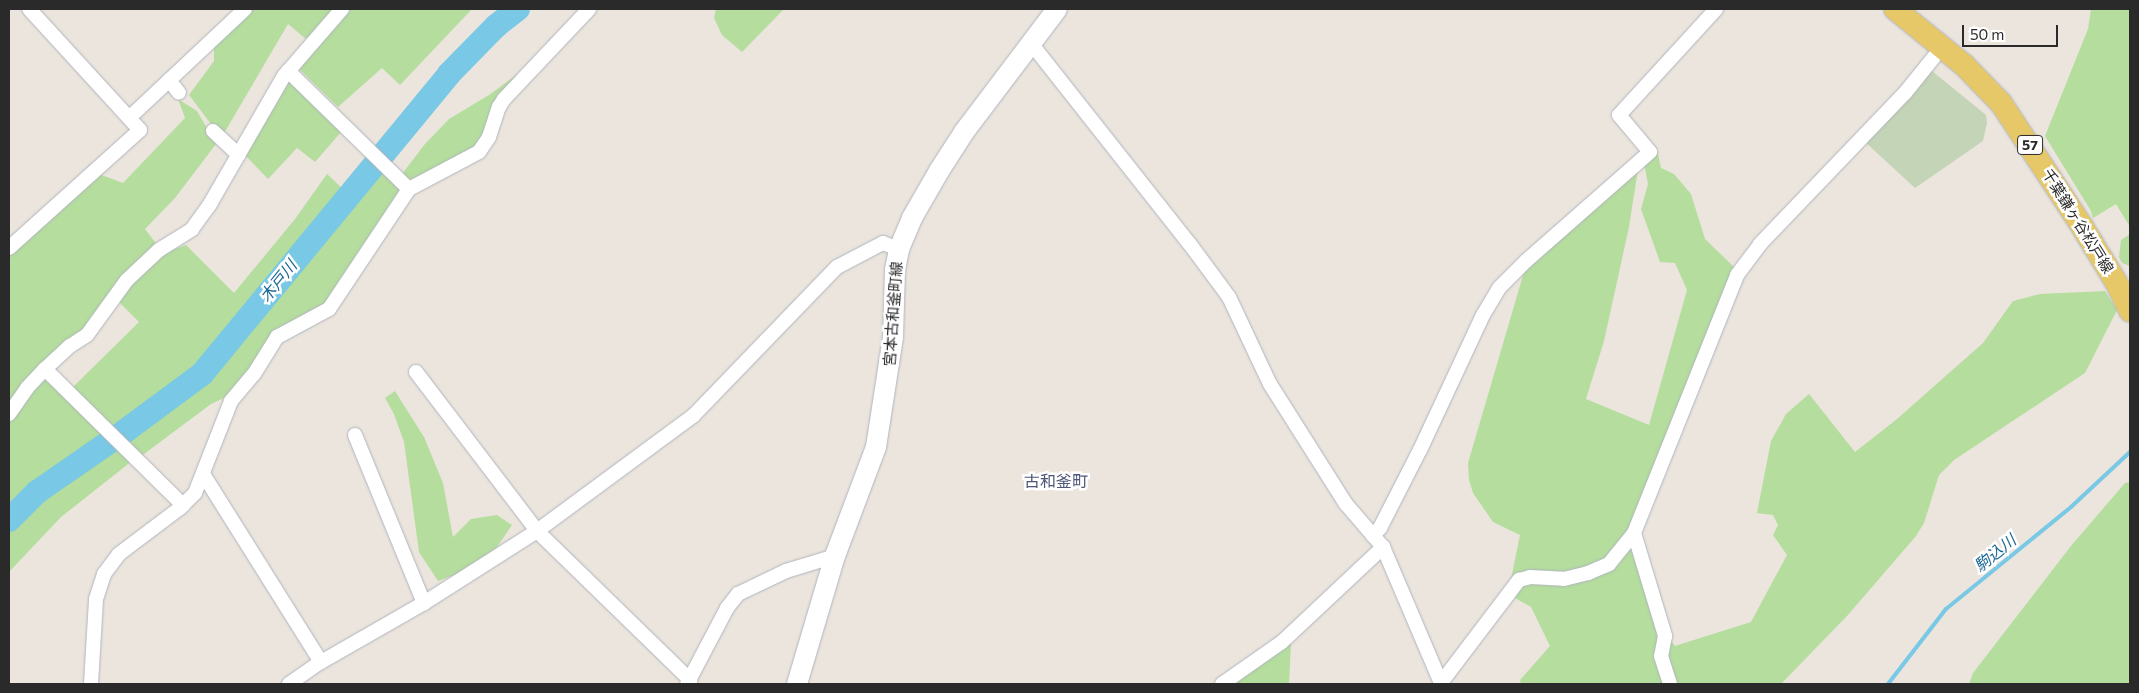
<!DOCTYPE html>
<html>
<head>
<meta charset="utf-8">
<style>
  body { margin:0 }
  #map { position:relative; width:2139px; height:693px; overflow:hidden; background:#ebe5dd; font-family:Commissioner,"Noto Sans JP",sans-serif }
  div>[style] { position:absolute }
  .green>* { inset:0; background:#b4dd9e }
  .cemetery>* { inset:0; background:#c4d4b6 }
  .stream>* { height:4px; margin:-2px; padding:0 2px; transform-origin:2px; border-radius:2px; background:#79c8e5 }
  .river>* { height:24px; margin:-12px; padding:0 12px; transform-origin:12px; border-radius:12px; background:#79c8e5 }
  .roads { filter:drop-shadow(0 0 1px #b1b4bd) drop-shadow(0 0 1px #b1b4bd) }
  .street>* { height:14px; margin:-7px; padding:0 7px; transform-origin:7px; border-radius:7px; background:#fff }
  .secondary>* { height:20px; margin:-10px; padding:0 10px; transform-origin:10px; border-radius:10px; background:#fff }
  .primary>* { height:22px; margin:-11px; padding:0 11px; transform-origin:11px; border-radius:11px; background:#e6c868 }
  span { translate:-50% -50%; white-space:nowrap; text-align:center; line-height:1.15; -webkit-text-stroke:5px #fff; paint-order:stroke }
  .shield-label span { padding:1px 4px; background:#fff; border:1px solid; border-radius:4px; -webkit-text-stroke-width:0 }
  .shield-label { font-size:14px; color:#2a2a2a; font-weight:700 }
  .street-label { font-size:15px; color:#2a2a2a }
  .water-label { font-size:16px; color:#186791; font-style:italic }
  .neighbourhood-label { font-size:16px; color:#4e5677 }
  .frame { position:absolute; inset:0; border:10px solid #2a2a2a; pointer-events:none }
  .scale { position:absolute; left:1962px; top:25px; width:96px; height:22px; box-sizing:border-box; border:2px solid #2a2a2a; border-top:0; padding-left:6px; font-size:15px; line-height:18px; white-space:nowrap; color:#2a2a2a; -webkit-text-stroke:4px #fff; paint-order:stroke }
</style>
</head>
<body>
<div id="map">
  <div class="green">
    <div style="clip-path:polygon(252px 9px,333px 9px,306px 39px,288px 24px,223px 135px,214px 128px,189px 95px,214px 61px,214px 42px)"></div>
    <div style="clip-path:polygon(347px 9px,472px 9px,400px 85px,382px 68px,338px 107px,297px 67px)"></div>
    <div style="clip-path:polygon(716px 9px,784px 9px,742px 52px,722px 35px,714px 18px)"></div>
    <div style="clip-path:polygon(2091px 9px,2130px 9px,2130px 227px,2116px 204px,2093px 218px,2091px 211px,2045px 136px,2088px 29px)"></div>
    <div style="clip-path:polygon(538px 59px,475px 148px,410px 181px,402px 174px,425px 144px,449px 119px,489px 95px)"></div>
    <div style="clip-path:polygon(286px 79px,341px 132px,315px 162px,297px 148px,268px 179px,243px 153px)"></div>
    <div style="clip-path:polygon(178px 99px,197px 111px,216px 144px,175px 198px,145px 229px,158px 246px,85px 331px,9px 405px,9px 252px,96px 173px,123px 183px,185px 118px)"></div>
    <div style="clip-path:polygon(1650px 147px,1658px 154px,1661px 168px,1674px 174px,1691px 194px,1705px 239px,1735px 268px,1630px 530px,1668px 637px,1675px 646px,1751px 622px,1787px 555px,1773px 535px,1778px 525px,1773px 515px,1757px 513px,1771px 441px,1786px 414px,1809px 394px,1855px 452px,1897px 419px,1983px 343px,2013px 301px,2040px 294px,2105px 291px,2117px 310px,2085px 373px,1954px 460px,1939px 475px,1924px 523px,1916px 536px,1847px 616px,1781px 684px,1521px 684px,1520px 680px,1550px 646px,1531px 607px,1508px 594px,1520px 535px,1493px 522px,1473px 493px,1469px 480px,1468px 463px,1524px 272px,1638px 169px,1629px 227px,1604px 341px,1586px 399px,1649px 425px,1687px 290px,1675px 263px,1660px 262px,1641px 209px,1648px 184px,1644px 163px)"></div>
    <div style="clip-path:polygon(378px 165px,400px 188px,401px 194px,323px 307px,284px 329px,237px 387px,224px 398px,211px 404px,140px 457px,123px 439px,205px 377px)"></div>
    <div style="clip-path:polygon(327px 174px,346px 192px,199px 371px,117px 435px,71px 389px,139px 322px,118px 301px,130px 284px,166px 252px,186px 245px,234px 293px,295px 219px)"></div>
    <div style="clip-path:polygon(2130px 234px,2130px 266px,2122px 263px,2119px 257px,2121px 240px)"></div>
    <div style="clip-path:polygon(46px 377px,107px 437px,32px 488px,9px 510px,9px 420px,32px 390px)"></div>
    <div style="clip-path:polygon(395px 391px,424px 437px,443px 483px,453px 537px,471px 519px,497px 515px,512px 525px,497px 547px,468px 570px,438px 581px,419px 552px,404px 442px,394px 414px,385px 398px)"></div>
    <div style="clip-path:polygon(115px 446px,132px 461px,61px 517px,9px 572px,9px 527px,43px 495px)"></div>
    <div style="clip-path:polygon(2130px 482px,2130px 684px,1969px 684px,1973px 673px,2071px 546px,2125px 483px)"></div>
    <div style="clip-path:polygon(1291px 643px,1289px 684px,1233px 684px)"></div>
  </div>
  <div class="cemetery">
    <div style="clip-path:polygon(1932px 71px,1986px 115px,1987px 123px,1983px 141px,1915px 188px,1864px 141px)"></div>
  </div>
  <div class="stream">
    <div style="left:1888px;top:684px;width:95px;rotate:-52.3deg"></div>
    <div style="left:1946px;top:609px;width:161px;rotate:-39.2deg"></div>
    <div style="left:2071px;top:507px;width:81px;rotate:-43deg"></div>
  </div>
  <div class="river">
    <div style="left:9px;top:520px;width:40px;rotate:-45deg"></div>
    <div style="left:37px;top:492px;width:107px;rotate:-34.7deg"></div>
    <div style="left:125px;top:431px;width:96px;rotate:-36.5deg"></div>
    <div style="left:202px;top:374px;width:389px;rotate:-50.5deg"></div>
    <div style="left:449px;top:74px;width:67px;rotate:-45.6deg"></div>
    <div style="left:496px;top:26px;width:28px;rotate:-38deg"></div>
  </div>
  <div class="roads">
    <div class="street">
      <div style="left:1030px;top:42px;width:256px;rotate:51.7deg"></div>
      <div style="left:1189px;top:243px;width:67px;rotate:53.5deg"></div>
      <div style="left:1229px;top:297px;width:96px;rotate:64.8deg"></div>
      <div style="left:1270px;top:384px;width:142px;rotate:57.7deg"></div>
      <div style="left:1346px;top:504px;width:57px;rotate:49.3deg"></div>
      <div style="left:1383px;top:547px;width:148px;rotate:66.9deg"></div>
      <div style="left:288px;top:71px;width:169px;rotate:44.3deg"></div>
      <div style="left:169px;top:80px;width:16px;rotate:52deg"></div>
      <div style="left:129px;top:118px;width:159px;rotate:-43.2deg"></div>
      <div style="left:213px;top:131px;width:35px;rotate:43deg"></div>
      <div style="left:9px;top:248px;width:176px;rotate:-42deg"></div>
      <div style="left:140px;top:130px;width:164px;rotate:-132.5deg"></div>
      <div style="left:45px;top:369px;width:194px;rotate:44.6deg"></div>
      <div style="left:416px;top:372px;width:200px;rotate:52.7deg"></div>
      <div style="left:537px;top:531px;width:214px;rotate:44.2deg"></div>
      <div style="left:9px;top:414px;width:32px;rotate:-55deg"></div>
      <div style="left:27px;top:388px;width:26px;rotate:-47deg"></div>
      <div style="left:45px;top:369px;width:34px;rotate:-43deg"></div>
      <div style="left:70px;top:346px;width:20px;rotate:-33deg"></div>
      <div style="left:87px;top:335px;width:68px;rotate:-54deg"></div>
      <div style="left:127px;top:280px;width:44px;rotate:-43.2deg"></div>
      <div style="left:159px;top:250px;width:39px;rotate:-32deg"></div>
      <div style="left:192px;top:229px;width:31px;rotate:-54deg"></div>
      <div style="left:210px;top:204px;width:148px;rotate:-60deg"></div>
      <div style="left:284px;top:76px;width:89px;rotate:-49.1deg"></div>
      <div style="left:355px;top:435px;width:182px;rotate:67.7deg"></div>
      <div style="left:203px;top:474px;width:222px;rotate:57.9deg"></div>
      <div style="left:1634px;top:533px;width:108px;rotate:73.2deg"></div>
      <div style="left:1665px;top:636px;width:20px;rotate:101deg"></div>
      <div style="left:1661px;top:656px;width:29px;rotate:72deg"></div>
      <div style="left:1373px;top:536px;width:11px;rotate:-49deg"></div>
      <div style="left:1380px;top:528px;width:88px;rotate:-62.9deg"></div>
      <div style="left:1420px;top:450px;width:149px;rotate:-65deg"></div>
      <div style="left:1483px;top:315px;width:31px;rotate:-59deg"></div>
      <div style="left:1499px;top:288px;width:38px;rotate:-45deg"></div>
      <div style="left:1526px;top:261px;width:165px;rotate:-41.3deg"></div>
      <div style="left:1650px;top:152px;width:48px;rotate:-130deg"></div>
      <div style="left:1619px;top:115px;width:144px;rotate:-47.5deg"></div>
      <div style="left:91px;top:684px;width:85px;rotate:-86.6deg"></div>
      <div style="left:96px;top:599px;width:26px;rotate:-72deg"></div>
      <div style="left:104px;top:574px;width:25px;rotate:-53deg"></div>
      <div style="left:119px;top:554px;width:76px;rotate:-37deg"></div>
      <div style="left:180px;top:508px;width:21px;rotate:-45deg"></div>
      <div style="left:195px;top:493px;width:99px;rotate:-68.6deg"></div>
      <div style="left:231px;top:401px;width:35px;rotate:-50deg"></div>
      <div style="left:254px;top:374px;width:44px;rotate:-58.1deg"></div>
      <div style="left:277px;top:337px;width:59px;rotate:-28.3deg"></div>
      <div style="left:329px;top:309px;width:144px;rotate:-56.3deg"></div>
      <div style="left:409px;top:189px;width:79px;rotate:-27.9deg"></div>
      <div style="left:479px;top:152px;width:18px;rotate:-56deg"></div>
      <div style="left:489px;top:137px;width:32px;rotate:-72deg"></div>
      <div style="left:499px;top:107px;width:9px;rotate:-58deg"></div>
      <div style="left:504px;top:99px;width:124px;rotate:-46.6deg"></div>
      <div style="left:289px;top:684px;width:39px;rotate:-35deg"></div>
      <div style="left:321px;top:662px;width:119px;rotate:-29.8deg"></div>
      <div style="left:424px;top:603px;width:134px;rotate:-32.5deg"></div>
      <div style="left:537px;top:531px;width:194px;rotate:-36.4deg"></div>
      <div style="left:693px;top:416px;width:207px;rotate:-46deg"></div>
      <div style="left:837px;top:267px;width:52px;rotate:-27.6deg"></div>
      <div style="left:883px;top:243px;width:17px;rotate:21deg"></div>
      <div style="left:687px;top:684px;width:86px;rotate:-62.2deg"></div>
      <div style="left:727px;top:608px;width:18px;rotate:-52deg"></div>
      <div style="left:738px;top:594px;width:53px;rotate:-25.6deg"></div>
      <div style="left:786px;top:571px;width:51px;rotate:-17deg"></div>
      <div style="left:1222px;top:684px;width:73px;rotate:-35deg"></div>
      <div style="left:1282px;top:642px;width:139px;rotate:-43.2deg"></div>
      <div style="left:1440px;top:684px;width:131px;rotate:-52.8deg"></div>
      <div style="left:1519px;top:580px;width:11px;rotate:-15deg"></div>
      <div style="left:1530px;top:577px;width:34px;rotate:3deg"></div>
      <div style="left:1564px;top:579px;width:25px;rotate:-14deg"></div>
      <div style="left:1588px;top:573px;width:23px;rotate:-23deg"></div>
      <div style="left:1609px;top:564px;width:40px;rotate:-51deg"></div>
      <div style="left:1634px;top:533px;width:278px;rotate:-68.2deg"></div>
      <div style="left:1737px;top:275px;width:39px;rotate:-53deg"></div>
      <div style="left:1760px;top:244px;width:209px;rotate:-46.2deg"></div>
      <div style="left:1905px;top:93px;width:59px;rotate:-51.2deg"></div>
    </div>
    <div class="secondary">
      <div style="left:797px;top:684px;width:134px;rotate:-73.5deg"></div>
      <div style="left:835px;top:556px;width:116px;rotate:-69.4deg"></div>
      <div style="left:876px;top:447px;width:111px;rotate:-81.2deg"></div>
      <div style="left:893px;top:337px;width:67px;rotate:-88.3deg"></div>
      <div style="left:895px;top:270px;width:21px;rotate:-79deg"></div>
      <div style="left:899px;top:249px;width:34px;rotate:-67deg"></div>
      <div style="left:912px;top:218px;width:54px;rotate:-60.1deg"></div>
      <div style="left:939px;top:171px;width:46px;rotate:-57.3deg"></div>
      <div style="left:964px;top:132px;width:154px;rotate:-52.9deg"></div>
    </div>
    <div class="primary">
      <div style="left:1895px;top:9px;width:89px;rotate:39.1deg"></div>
      <div style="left:1964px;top:65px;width:53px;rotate:45.8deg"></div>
      <div style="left:2001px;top:103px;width:149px;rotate:56.7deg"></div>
      <div style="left:2083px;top:228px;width:63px;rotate:58.6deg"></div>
      <div style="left:2116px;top:282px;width:32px;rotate:64deg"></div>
    </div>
  </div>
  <div class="shield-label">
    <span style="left:2030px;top:145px">57</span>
  </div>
  <div class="street-label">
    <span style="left:2078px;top:221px;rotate:58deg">千葉鎌ヶ谷松戸線</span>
    <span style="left:893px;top:314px;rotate:-86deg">宮本古和釜町線</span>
  </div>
  <div class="water-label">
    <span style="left:278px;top:281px;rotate:-51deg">木戸川</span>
    <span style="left:1995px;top:553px;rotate:-39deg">駒込川</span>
  </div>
  <div class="neighbourhood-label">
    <span style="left:1056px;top:481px">古和釜町</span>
  </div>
  <div class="frame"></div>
  <div class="scale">50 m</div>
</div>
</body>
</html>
